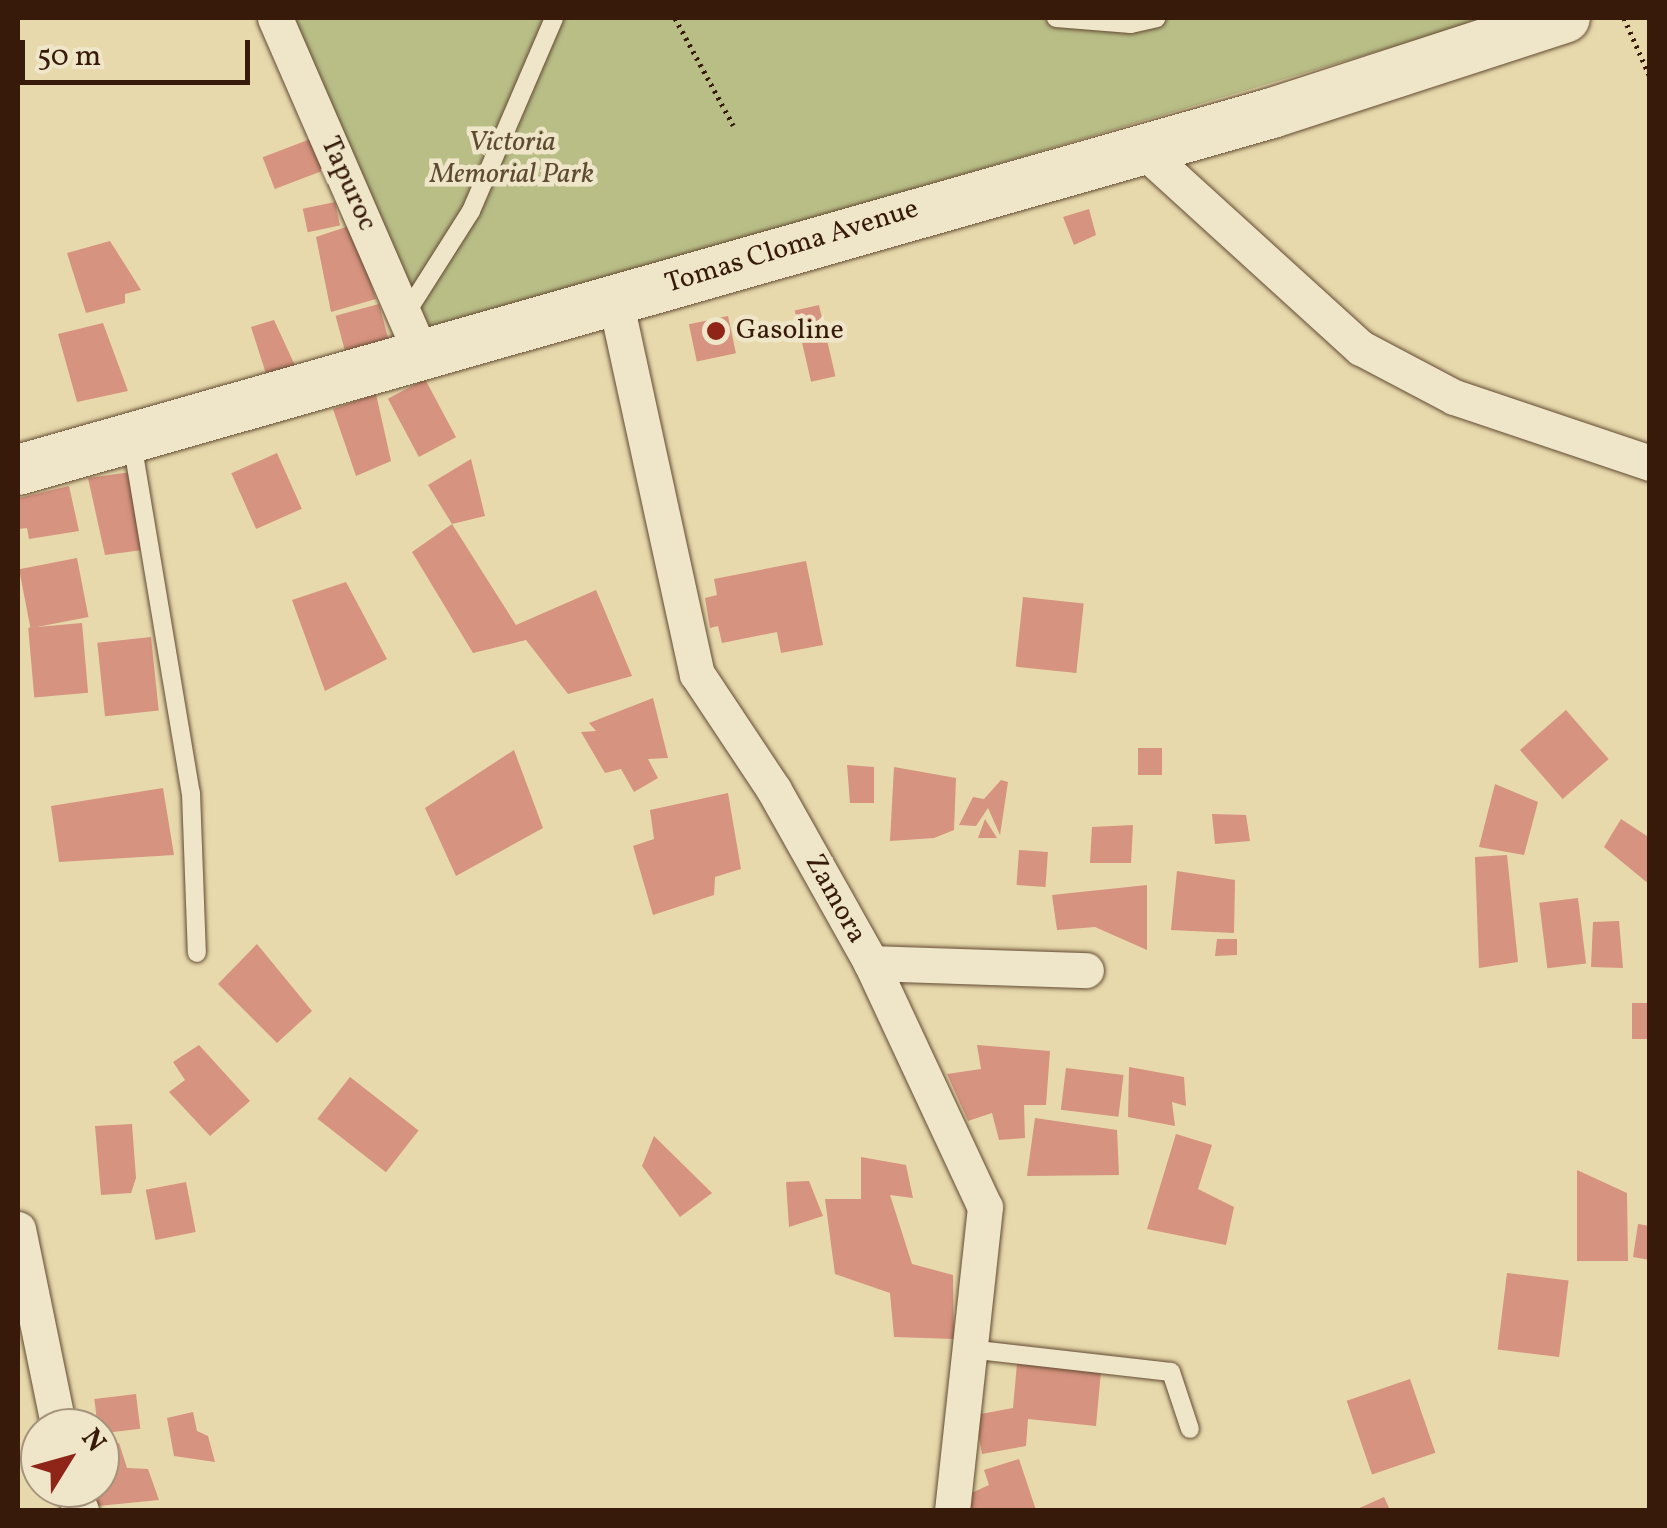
<!DOCTYPE html>
<html>
<head>
<meta charset="utf-8">
<style>
  body { margin:0 }
  #map { position:relative; width:1667px; height:1528px; overflow:hidden; background:#e7d9ac; font-family:Vollkorn,serif }
  div>[style] { position:absolute }
  .green>* { inset:0; background:#b9be87 }
  .building>* { inset:0; background:#d6937f; transform-origin:0 0 }
  .path>* { height:5px; margin-top:-2.5px; transform-origin:0; background:repeating-linear-gradient(90deg,#371a0a 0 2.5px,transparent 0 7.5px) }
  .roads { filter:drop-shadow(0 0 2px #634a32) drop-shadow(0 0 2px #634a32) }
  .lane>* { height:18px; margin:-9px; padding:0 9px; transform-origin:9px; border-radius:9px; background:#efe6c9 }
  .street>* { height:35px; margin:-17.5px; padding:0 17.5px; transform-origin:17.5px; border-radius:17.5px; background:#efe6c9 }
  .secondary>* { height:50px; margin:-25px; padding:0 25px; transform-origin:25px; border-radius:25px; background:#efe6c9 }
  .dots>* { width:28px; height:28px; translate:-50% -50%; box-sizing:border-box; border:5px solid #efe6c9; border-radius:50% }
  span { translate:-50% -50%; white-space:nowrap; text-align:center; line-height:1.15; -webkit-text-stroke:9px #efe6c9; paint-order:stroke }
  .park-label { font-size:28px; color:#5e4b30; font-style:italic }
  .street-label { font-size:28px; color:#371a0a }
  .poi-label { font-size:28px; color:#371a0a }
  .left { translate:0 -50%; text-align:left }
  .frame { position:absolute; inset:0; border:20px solid #371a0a; pointer-events:none }
  .north { position:absolute; left:20px; top:1408px; width:100px; height:100px; box-sizing:border-box; background:#efe6c9; border:2px solid #a5947d; border-radius:50%; rotate:53deg; font-size:28px; font-weight:700; line-height:40px; text-align:center; color:#371a0a }
  .north::after { content:''; display:block; margin:auto; width:35px; height:45px; background:#8f2418; clip-path:polygon(50% 0,100% 100%,50% 72%,0 100%) }
  .scale { position:absolute; left:20px; top:40px; width:230px; height:45px; box-sizing:border-box; border:5px solid #371a0a; border-top:0; padding-left:12px; font-size:30px; line-height:35px; white-space:nowrap; color:#371a0a; -webkit-text-stroke:8px #efe6c9; paint-order:stroke }
</style>
</head>
<body>
<div id="map">
  <div class="green">
    <div style="clip-path:polygon(294px 18px,1490px 18px,431px 332px)"></div>
  </div>
  <div class="building">
    <div style="left:313px;top:138px;width:34px;height:54px;rotate:69deg"></div>
    <div style="left:335px;top:202px;width:24px;height:33px;rotate:78deg"></div>
    <div style="clip-path:polygon(1089px 209px,1096px 235px,1074px 245px,1063px 217px)"></div>
    <div style="clip-path:polygon(352px 225px,376px 299px,331px 312px,316px 237px)"></div>
    <div style="clip-path:polygon(110px 241px,141px 290px,125px 294px,125px 303px,86px 313px,67px 253px)"></div>
    <div style="left:379px;top:304px;width:43px;height:45px;rotate:75deg"></div>
    <div style="left:819px;top:305px;width:73px;height:25px;rotate:77deg"></div>
    <div style="left:728px;top:316px;width:38px;height:40px;rotate:78deg"></div>
    <div style="clip-path:polygon(274px 320px,298px 372px,269px 383px,251px 327px)"></div>
    <div style="clip-path:polygon(103px 323px,128px 391px,77px 402px,58px 334px)"></div>
    <div style="left:425px;top:379px;width:66px;height:42px;rotate:62deg"></div>
    <div style="clip-path:polygon(376px 394px,391px 461px,356px 476px,333px 409px)"></div>
    <div style="left:277px;top:453px;width:61px;height:50px;rotate:66deg"></div>
    <div style="clip-path:polygon(471px 459px,485px 516px,452px 524px,428px 485px)"></div>
    <div style="clip-path:polygon(131px 472px,142px 550px,105px 555px,88px 478px)"></div>
    <div style="clip-path:polygon(69px 486px,79px 531px,29px 539px,27px 528px,18px 529px,19px 498px)"></div>
    <div style="clip-path:polygon(452px 524px,516px 625px,596px 590px,632px 676px,568px 694px,526px 640px,473px 653px,412px 552px)"></div>
    <div style="left:77px;top:558px;width:60px;height:59px;rotate:79deg"></div>
    <div style="clip-path:polygon(806px 561px,823px 645px,781px 653px,777px 632px,722px 643px,718px 626px,710px 628px,705px 598px,717px 595px,714px 579px)"></div>
    <div style="clip-path:polygon(346px 582px,387px 659px,325px 691px,292px 600px)"></div>
    <div style="left:1023px;top:597px;width:61px;height:70px;rotate:6deg"></div>
    <div style="left:82px;top:623px;width:70px;height:54px;rotate:85deg"></div>
    <div style="left:151px;top:637px;width:74px;height:54px;rotate:84deg"></div>
    <div style="clip-path:polygon(653px 698px,668px 758px,648px 759px,658px 778px,634px 792px,621px 769px,605px 773px,581px 732px,596px 731px,589px 723px)"></div>
    <div style="left:1566px;top:710px;width:65px;height:61px;rotate:49deg"></div>
    <div style="left:1138px;top:748px;width:24px;height:27px"></div>
    <div style="clip-path:polygon(514px 750px,543px 828px,456px 876px,425px 808px)"></div>
    <div style="clip-path:polygon(847px 765px,874px 767px,874px 803px,850px 803px)"></div>
    <div style="clip-path:polygon(894px 767px,956px 778px,954px 830px,934px 838px,890px 841px)"></div>
    <div style="clip-path:polygon(1001px 780px,1008px 782px,1000px 835px,988px 808px,976px 826px,959px 825px,973px 797px,984px 799px)"></div>
    <div style="clip-path:polygon(1495px 784px,1538px 802px,1524px 855px,1479px 847px)"></div>
    <div style="clip-path:polygon(163px 788px,174px 855px,59px 862px,51px 806px)"></div>
    <div style="clip-path:polygon(728px 793px,741px 869px,715px 877px,714px 895px,653px 915px,633px 846px,654px 839px,650px 810px)"></div>
    <div style="clip-path:polygon(1212px 814px,1246px 815px,1250px 841px,1215px 844px)"></div>
    <div style="clip-path:polygon(985px 819px,997px 838px,978px 838px)"></div>
    <div style="clip-path:polygon(1621px 819px,1650px 838px,1650px 885px,1604px 847px)"></div>
    <div style="clip-path:polygon(1133px 825px,1131px 863px,1090px 863px,1092px 827px)"></div>
    <div style="left:1019px;top:850px;width:29px;height:35px;rotate:4deg"></div>
    <div style="clip-path:polygon(1507px 855px,1518px 962px,1479px 968px,1475px 857px)"></div>
    <div style="clip-path:polygon(1177px 871px,1235px 880px,1234px 933px,1171px 930px)"></div>
    <div style="clip-path:polygon(1147px 885px,1147px 950px,1095px 927px,1057px 930px,1052px 895px)"></div>
    <div style="left:1578px;top:898px;width:66px;height:39px;rotate:83deg"></div>
    <div style="clip-path:polygon(1619px 921px,1623px 968px,1591px 967px,1593px 922px)"></div>
    <div style="clip-path:polygon(1217px 939px,1237px 939px,1237px 955px,1215px 956px)"></div>
    <div style="clip-path:polygon(257px 944px,312px 1011px,277px 1043px,218px 984px)"></div>
    <div style="left:1632px;top:1003px;width:18px;height:36px"></div>
    <div style="clip-path:polygon(199px 1045px,250px 1101px,210px 1136px,169px 1092px,185px 1080px,173px 1062px)"></div>
    <div style="clip-path:polygon(977px 1045px,1050px 1051px,1046px 1105px,1024px 1105px,1025px 1138px,999px 1140px,992px 1113px,968px 1121px,947px 1074px,981px 1069px)"></div>
    <div style="clip-path:polygon(1129px 1067px,1184px 1077px,1186px 1106px,1172px 1102px,1175px 1126px,1128px 1117px)"></div>
    <div style="left:1066px;top:1068px;width:58px;height:42px;rotate:7deg"></div>
    <div style="left:350px;top:1077px;width:87px;height:53px;rotate:38deg"></div>
    <div style="clip-path:polygon(1035px 1118px,1117px 1130px,1119px 1175px,1027px 1176px)"></div>
    <div style="clip-path:polygon(132px 1124px,136px 1178px,131px 1193px,101px 1195px,95px 1126px)"></div>
    <div style="clip-path:polygon(1176px 1134px,1212px 1145px,1198px 1189px,1234px 1207px,1226px 1245px,1147px 1229px)"></div>
    <div style="clip-path:polygon(654px 1136px,712px 1193px,680px 1217px,642px 1166px)"></div>
    <div style="clip-path:polygon(861px 1157px,906px 1165px,913px 1198px,890px 1195px,912px 1264px,953px 1275px,954px 1339px,894px 1337px,890px 1293px,835px 1274px,825px 1199px,861px 1199px)"></div>
    <div style="clip-path:polygon(1577px 1170px,1627px 1193px,1628px 1261px,1577px 1261px)"></div>
    <div style="clip-path:polygon(809px 1181px,823px 1216px,789px 1227px,786px 1182px)"></div>
    <div style="left:186px;top:1182px;width:51px;height:41px;rotate:79deg"></div>
    <div style="clip-path:polygon(1638px 1224px,1650px 1226px,1650px 1260px,1633px 1257px)"></div>
    <div style="left:1507px;top:1273px;width:62px;height:77px;rotate:7deg"></div>
    <div style="clip-path:polygon(1017px 1363px,1101px 1371px,1096px 1426px,1028px 1419px,1026px 1446px,982px 1454px,975px 1415px,1013px 1408px)"></div>
    <div style="left:1410px;top:1379px;width:78px;height:67px;rotate:71deg"></div>
    <div style="left:136px;top:1394px;width:35px;height:42px;rotate:83deg"></div>
    <div style="clip-path:polygon(193px 1412px,197px 1431px,208px 1436px,215px 1462px,174px 1456px,167px 1418px)"></div>
    <div style="clip-path:polygon(100px 1443px,119px 1443px,127px 1468px,148px 1469px,159px 1500px,98px 1506px,91px 1488px,100px 1488px)"></div>
    <div style="clip-path:polygon(1019px 1459px,1036px 1510px,971px 1510px,967px 1495px,989px 1485px,984px 1470px)"></div>
    <div style="clip-path:polygon(1384px 1497px,1390px 1510px,1355px 1510px)"></div>
  </div>
  <div class="path">
    <div style="left:675px;top:18px;width:122px;rotate:61.5deg"></div>
    <div style="left:1624px;top:18px;width:64px;rotate:66.2deg"></div>
  </div>
  <div class="roads">
    <div class="lane">
      <div style="left:1056px;top:18px;width:75px;rotate:4.6deg"></div>
      <div style="left:1131px;top:24px;width:26px;rotate:-13deg"></div>
      <div style="left:405px;top:315px;width:123px;rotate:-57.6deg"></div>
      <div style="left:471px;top:211px;width:210px;rotate:-66.7deg"></div>
      <div style="left:132px;top:442px;width:356px;rotate:80.5deg"></div>
      <div style="left:191px;top:793px;width:160px;rotate:87.9deg"></div>
      <div style="left:969px;top:1349px;width:203px;rotate:6.5deg"></div>
      <div style="left:1171px;top:1372px;width:60px;rotate:71.6deg"></div>
    </div>
    <div class="street">
      <div style="left:275px;top:18px;width:364px;rotate:66.5deg"></div>
      <div style="left:1142px;top:149px;width:296px;rotate:42.3deg"></div>
      <div style="left:1361px;top:348px;width:105px;rotate:27.8deg"></div>
      <div style="left:1454px;top:397px;width:207px;rotate:18.6deg"></div>
      <div style="left:615px;top:299px;width:384px;rotate:77.7deg"></div>
      <div style="left:697px;top:674px;width:139px;rotate:56.4deg"></div>
      <div style="left:774px;top:790px;width:198px;rotate:60.7deg"></div>
      <div style="left:871px;top:963px;width:269px;rotate:65deg"></div>
      <div style="left:985px;top:1207px;width:305px;rotate:96.2deg"></div>
      <div style="left:871px;top:963px;width:215px;rotate:1.9deg"></div>
      <div style="left:18px;top:1229px;width:203px;rotate:78.4deg"></div>
      <div style="left:72px;top:1488px;width:24px;rotate:68deg"></div>
    </div>
    <div class="secondary">
      <div style="left:18px;top:470px;width:1304px;rotate:-15.89deg"></div>
      <div style="left:1272px;top:113px;width:308px;rotate:-18deg"></div>
    </div>
  </div>
  <div class="dots">
    <div style="left:716px;top:331px;background:#8f2418"></div>
  </div>
  <div class="park-label">
    <span style="left:512px;top:159px">Victoria<br>Memorial Park</span>
  </div>
  <div class="street-label">
    <span style="left:348px;top:184px;rotate:66deg">Tapuroc</span>
    <span style="left:792px;top:247px;rotate:-17deg">Tomas Cloma Avenue</span>
    <span style="left:835px;top:899px;rotate:61deg">Zamora</span>
  </div>
  <div class="poi-label">
    <span class="left" style="left:736px;top:331px">Gasoline</span>
  </div>
  <div class="frame"></div>
  <div class="north">N</div>
  <div class="scale">50 m</div>
</div>
</body>
</html>
